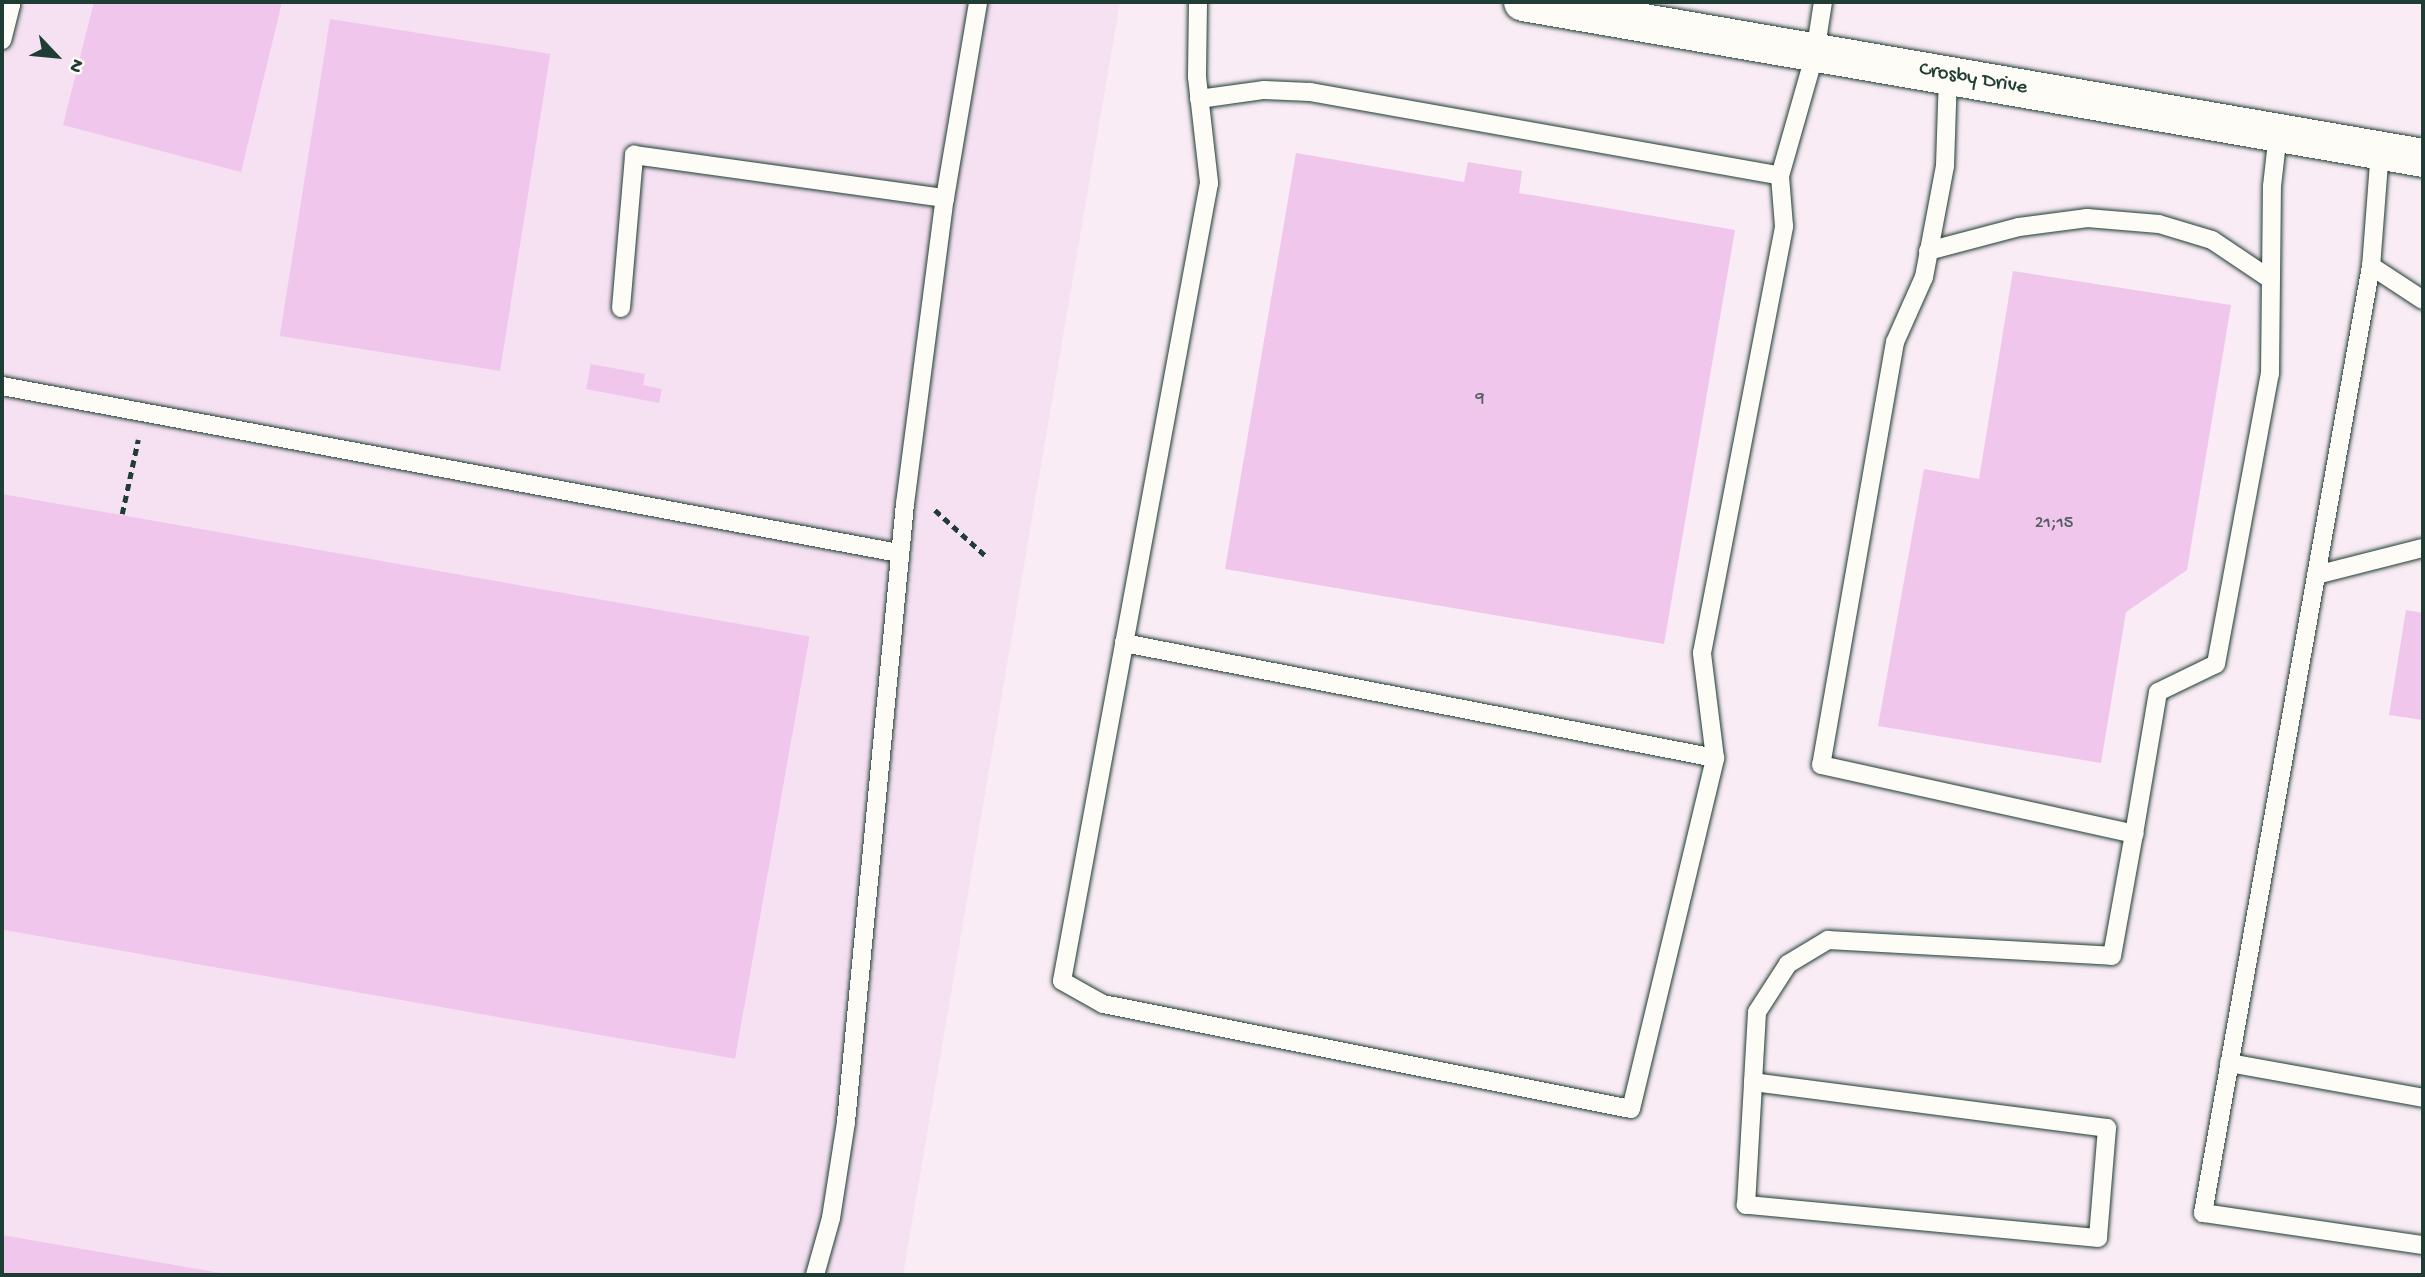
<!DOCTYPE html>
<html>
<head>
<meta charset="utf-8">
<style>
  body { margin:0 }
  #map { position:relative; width:2425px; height:1277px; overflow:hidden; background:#f9ecf4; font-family:"Gochi Hand",sans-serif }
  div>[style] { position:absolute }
  .built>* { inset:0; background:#f6e1f2 }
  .building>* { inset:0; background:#f0c6ed; transform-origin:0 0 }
  .path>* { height:4.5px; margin-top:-2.25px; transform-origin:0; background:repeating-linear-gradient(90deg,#1f3d34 0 7px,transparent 0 12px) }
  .roads { filter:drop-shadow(0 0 2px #1f3d34) drop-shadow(0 0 2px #1f3d34) }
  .lane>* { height:18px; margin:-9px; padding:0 9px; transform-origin:9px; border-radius:9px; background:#fdfcf7 }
  .secondary>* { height:38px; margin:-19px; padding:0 19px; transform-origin:19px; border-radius:19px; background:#fdfcf7 }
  span { translate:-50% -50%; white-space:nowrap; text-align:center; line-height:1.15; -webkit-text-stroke:6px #fdfcf7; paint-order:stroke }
  .number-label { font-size:18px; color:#535f62 }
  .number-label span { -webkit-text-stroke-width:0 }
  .street-label { font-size:21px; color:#1f3d34 }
  .frame { position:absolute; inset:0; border:4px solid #1f3d34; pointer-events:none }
  .north { position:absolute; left:21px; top:21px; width:70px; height:70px; -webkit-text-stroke:5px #fdfcf7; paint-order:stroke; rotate:116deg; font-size:19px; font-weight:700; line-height:28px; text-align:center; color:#1f3d34 }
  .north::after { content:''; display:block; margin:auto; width:24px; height:32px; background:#1f3d34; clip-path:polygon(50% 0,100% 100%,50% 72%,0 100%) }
</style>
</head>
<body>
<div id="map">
  <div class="built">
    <div style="clip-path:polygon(2px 2px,1120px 2px,903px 1275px,2px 1275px)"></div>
  </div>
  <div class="building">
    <div style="clip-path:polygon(94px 2px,282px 2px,241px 172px,63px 125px)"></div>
    <div style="left:330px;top:19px;width:223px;height:321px;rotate:9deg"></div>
    <div style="clip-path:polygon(1296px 153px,1464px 182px,1468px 162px,1522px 171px,1519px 193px,1735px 230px,1664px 644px,1225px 569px)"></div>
    <div style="clip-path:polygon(2013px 271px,2231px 305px,2187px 570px,2126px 612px,2101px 763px,1878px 726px,1924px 469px,1979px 479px)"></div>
    <div style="clip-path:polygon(591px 364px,645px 374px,643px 385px,662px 389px,659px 403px,586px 389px)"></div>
    <div style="left:2px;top:494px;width:820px;height:429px;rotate:10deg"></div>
    <div style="clip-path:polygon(2406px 610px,2423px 613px,2423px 720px,2389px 715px)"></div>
    <div style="clip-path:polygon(2px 1235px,226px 1274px,226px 1275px,2px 1275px)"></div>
  </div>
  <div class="path">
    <div style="left:935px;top:510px;width:67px;rotate:42deg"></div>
    <div style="left:122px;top:514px;width:76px;rotate:-77.8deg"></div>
  </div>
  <div class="roads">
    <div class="lane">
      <div style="left:1198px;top:2px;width:75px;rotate:90.8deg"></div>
      <div style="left:1197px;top:77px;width:107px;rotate:83.5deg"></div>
      <div style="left:1209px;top:183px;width:811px;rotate:100.44deg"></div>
      <div style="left:1062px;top:981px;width:47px;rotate:29.3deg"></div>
      <div style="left:1103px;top:1004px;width:538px;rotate:11.25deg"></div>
      <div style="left:1631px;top:1109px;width:361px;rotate:-76.5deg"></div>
      <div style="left:1715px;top:758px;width:106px;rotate:-97.1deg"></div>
      <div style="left:1702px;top:653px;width:435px;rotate:-79.1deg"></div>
      <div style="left:1784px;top:226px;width:50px;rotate:-94.6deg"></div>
      <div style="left:1780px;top:176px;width:128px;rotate:-74.1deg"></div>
      <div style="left:1815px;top:53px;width:52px;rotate:-81.1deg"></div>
      <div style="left:2px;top:5px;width:9px"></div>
      <div style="left:11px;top:5px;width:36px;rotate:104deg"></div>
      <div style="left:1948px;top:75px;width:91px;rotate:91.9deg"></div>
      <div style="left:1945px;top:166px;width:113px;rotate:100.7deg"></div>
      <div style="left:1924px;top:277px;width:71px;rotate:114deg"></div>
      <div style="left:1895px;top:342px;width:429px;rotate:99.9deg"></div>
      <div style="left:1821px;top:765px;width:321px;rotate:12.4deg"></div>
      <div style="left:2134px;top:834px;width:144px;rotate:-80.4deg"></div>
      <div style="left:2158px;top:692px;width:64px;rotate:-25.8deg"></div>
      <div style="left:2216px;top:664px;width:295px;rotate:-79.5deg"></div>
      <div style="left:2270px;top:374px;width:188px;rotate:-89.4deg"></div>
      <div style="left:2272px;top:186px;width:53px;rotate:-83.5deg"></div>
      <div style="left:1199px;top:99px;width:66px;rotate:-7.9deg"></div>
      <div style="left:1264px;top:90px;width:46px;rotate:2.5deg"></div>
      <div style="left:1310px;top:92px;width:477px;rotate:10.1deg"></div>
      <div style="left:2380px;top:150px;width:116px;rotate:94.4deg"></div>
      <div style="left:2371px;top:266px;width:962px;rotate:100.06deg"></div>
      <div style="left:2203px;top:1213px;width:222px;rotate:8.3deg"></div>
      <div style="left:1928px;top:251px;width:94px;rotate:-14.8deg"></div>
      <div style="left:2019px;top:227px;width:69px;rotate:-7.5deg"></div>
      <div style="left:2087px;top:218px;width:72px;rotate:4.8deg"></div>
      <div style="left:2159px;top:224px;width:55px;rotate:16.8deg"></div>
      <div style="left:2212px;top:240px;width:70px;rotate:33.9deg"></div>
      <div style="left:2371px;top:266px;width:62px;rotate:33.2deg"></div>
      <div style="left:621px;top:308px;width:154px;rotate:-85.1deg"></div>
      <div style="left:634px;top:155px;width:314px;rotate:7.9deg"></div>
      <div style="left:2px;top:386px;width:912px;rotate:10.55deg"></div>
      <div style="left:2316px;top:575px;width:110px;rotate:-14.2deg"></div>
      <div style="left:1124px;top:643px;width:602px;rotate:11.01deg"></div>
      <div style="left:2229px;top:1063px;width:197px;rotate:10.2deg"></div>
      <div style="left:1753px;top:1082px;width:357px;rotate:7.4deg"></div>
      <div style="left:2107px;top:1128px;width:110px;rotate:94.7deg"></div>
      <div style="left:2098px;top:1238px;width:354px;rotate:-174.6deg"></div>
      <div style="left:1746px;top:1205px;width:123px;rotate:-86.7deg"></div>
      <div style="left:1753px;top:1082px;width:70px;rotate:-86.7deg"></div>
      <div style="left:1757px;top:1012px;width:57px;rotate:-57.1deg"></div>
      <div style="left:1788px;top:964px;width:47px;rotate:-31deg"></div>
      <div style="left:1828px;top:940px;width:284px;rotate:3.2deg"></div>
      <div style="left:2112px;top:956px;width:124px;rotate:-79.8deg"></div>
      <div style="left:815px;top:1275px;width:59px;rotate:-74.3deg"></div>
      <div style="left:831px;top:1218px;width:97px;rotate:-81.1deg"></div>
      <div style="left:846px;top:1122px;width:621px;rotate:-84.55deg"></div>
      <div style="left:905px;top:504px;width:309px;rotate:-82.6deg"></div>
      <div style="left:945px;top:198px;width:199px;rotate:-80.4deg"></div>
    </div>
    <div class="secondary">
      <div style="left:1523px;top:2px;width:913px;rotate:9.83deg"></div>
    </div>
  </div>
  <div class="number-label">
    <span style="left:1480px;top:399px">9</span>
    <span style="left:2054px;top:524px">21;15</span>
  </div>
  <div class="street-label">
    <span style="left:1973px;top:80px;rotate:10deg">Crosby Drive</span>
  </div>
  <div class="frame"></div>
  <div class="north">N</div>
</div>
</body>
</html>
